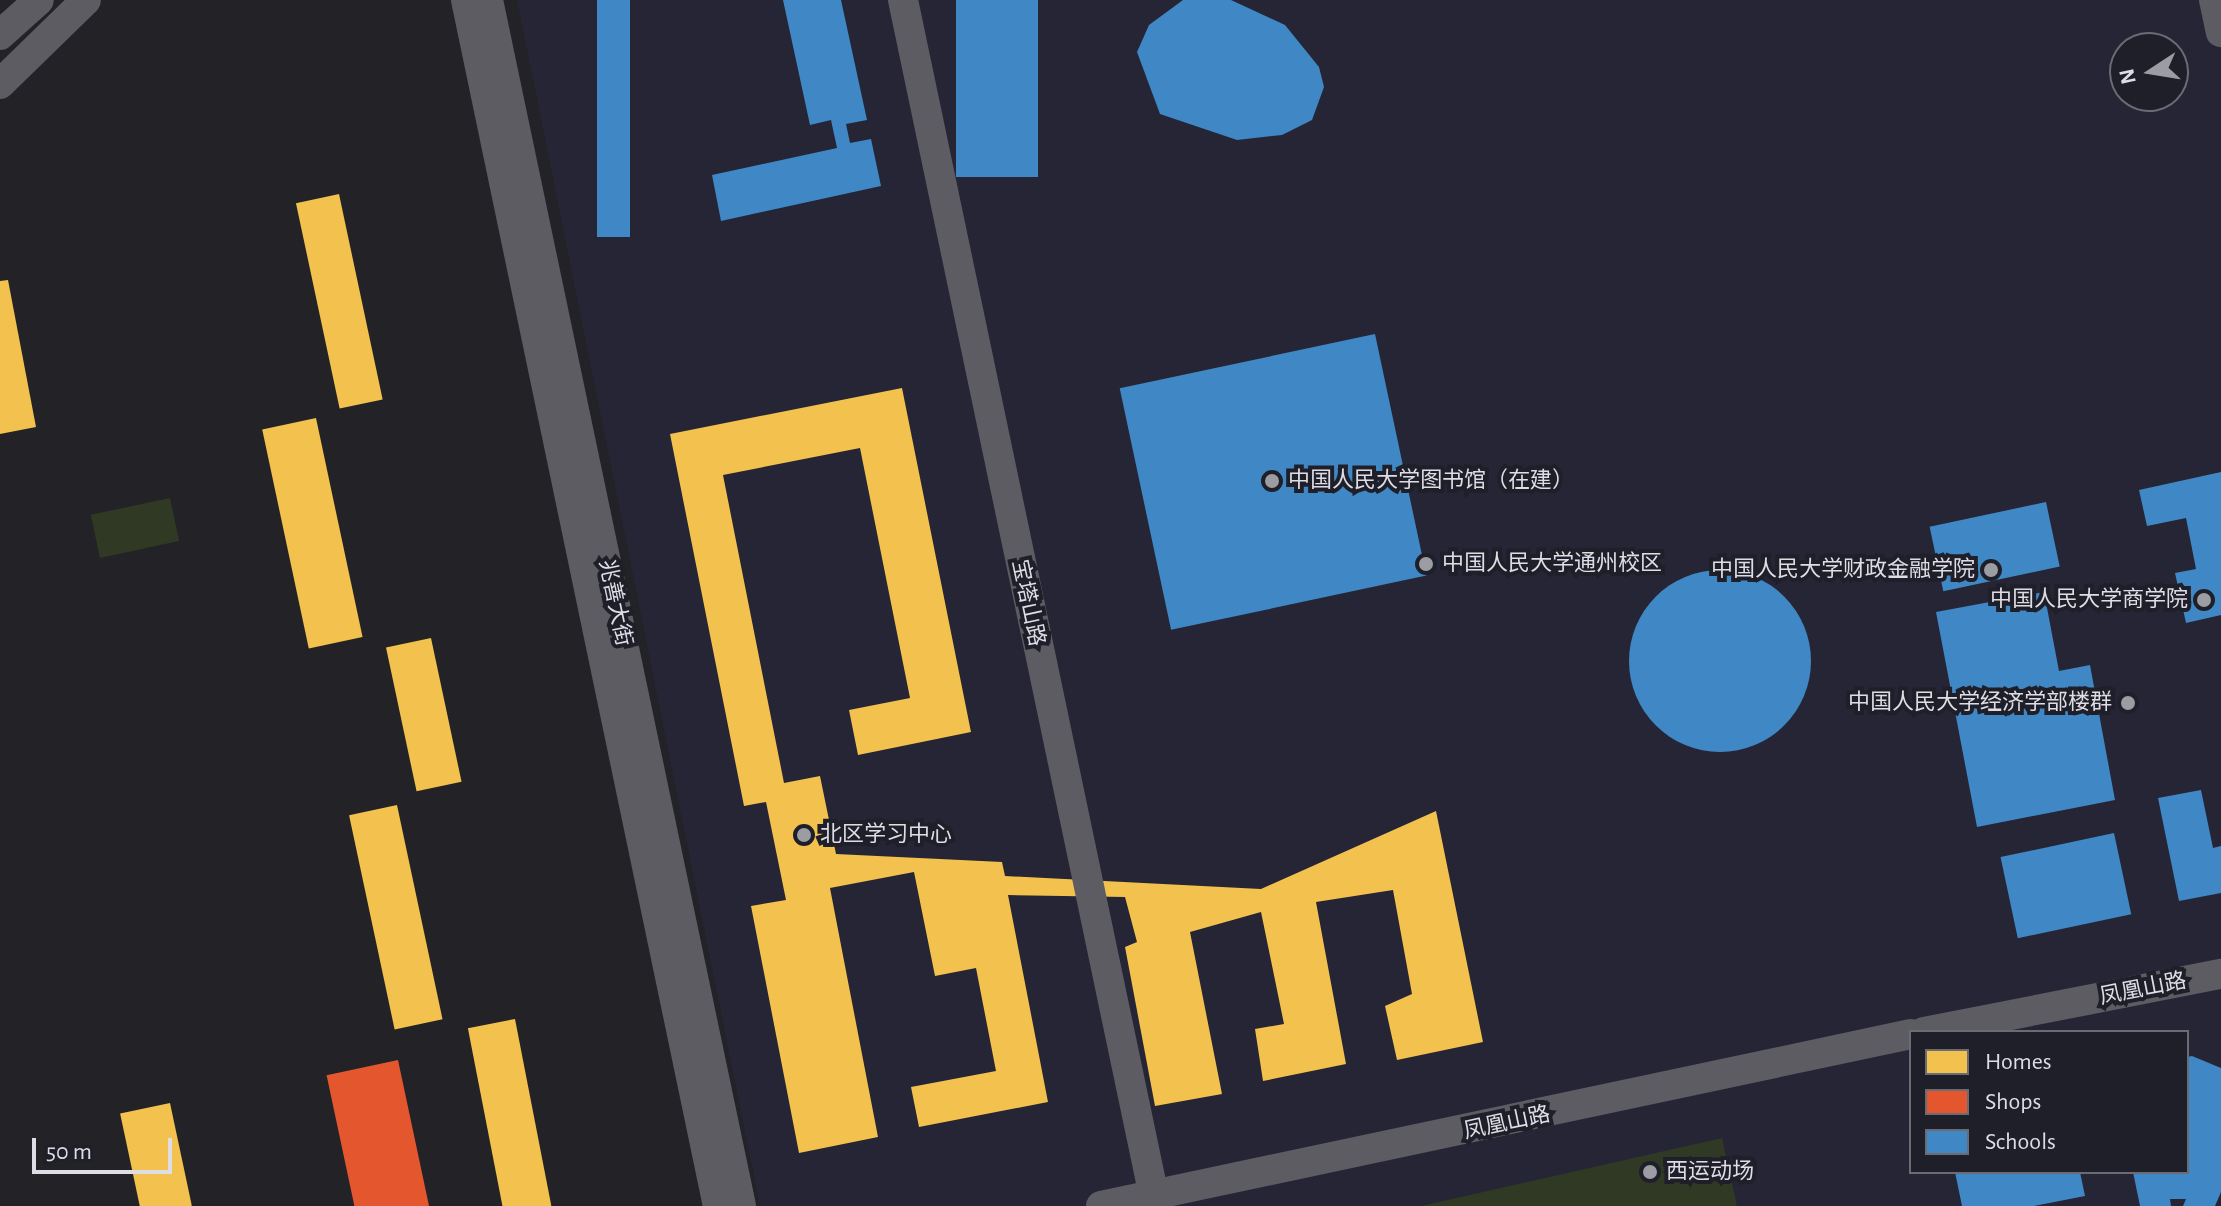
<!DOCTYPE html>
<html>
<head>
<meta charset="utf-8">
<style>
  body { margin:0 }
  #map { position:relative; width:2221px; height:1206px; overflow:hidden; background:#222227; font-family:"Alegreya Sans","Noto Sans SC",sans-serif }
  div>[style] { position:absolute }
  .built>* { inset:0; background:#252535 }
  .green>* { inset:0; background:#2f3924; transform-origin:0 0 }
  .homes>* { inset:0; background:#f2c14e; transform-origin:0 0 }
  .shops>* { inset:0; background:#e4572e; transform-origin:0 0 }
  .schools>* { inset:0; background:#3f88c5; transform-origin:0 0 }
  .round { border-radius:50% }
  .secondary>* { height:30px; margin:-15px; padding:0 15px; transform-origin:15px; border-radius:15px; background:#5d5c63 }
  .dots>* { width:22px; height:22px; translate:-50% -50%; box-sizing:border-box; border:4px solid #1f1f2a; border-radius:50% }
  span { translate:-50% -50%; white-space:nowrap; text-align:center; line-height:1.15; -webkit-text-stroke:8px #1f1f2a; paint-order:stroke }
  .poi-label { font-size:22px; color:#dedde6 }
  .left { translate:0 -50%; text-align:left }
  .right { translate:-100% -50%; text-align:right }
  .street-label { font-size:22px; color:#dedde6 }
  .legend { position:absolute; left:1909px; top:1030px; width:280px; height:144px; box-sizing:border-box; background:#1f1f2a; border:2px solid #6b6b75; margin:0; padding:10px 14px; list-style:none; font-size:24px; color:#dedde6 }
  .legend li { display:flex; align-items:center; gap:16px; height:40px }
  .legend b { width:40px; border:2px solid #6b6b75 }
  .north { position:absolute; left:2109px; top:32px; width:80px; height:80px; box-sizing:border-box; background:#1f1f2a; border:2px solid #6b6b75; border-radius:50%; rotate:258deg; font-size:22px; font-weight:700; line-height:32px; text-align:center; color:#dedde6 }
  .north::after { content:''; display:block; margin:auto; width:28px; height:36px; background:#9c9ca3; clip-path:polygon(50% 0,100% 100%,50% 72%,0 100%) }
  .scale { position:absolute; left:32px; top:1138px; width:140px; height:36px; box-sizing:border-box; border:4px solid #dedde6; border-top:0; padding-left:10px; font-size:24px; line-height:28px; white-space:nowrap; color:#dedde6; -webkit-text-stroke:6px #1f1f2a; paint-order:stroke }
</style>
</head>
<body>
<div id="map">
  <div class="built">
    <div style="clip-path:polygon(evenodd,517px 0,2221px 0,2221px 1206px,760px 1206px,517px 0,2125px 48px,2173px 48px,2173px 96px,2125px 96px,2125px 48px,517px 0,1911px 1032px,2187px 1032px,2187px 1172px,1911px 1172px,1911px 1032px)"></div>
  </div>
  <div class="green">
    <div style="left:170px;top:498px;width:44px;height:81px;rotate:78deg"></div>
    <div style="clip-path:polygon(1722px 1138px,1737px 1206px,1421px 1206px)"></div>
  </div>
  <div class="homes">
    <div style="left:339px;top:194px;width:210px;height:44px;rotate:78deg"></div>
    <div style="clip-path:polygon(8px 280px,36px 427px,0 434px,0 281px)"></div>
    <div style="clip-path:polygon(902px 388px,971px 732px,858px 755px,849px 710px,910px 698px,860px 448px,723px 475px,784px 783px,820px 776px,836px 854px,1002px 862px,1005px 876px,1261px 889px,1436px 811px,1483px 1042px,1397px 1060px,1385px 1006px,1412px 994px,1393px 890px,1316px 902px,1346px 1064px,1263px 1081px,1255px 1029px,1284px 1024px,1261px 912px,1190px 932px,1222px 1094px,1155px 1106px,1125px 947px,1137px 942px,1125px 897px,1008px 895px,1048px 1102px,919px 1127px,911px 1087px,996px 1071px,976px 968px,935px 976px,914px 872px,830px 888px,878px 1137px,799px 1153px,751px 906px,786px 900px,766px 802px,744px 806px,670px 434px)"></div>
    <div style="left:316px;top:418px;width:224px;height:55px;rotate:78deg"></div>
    <div style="left:431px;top:638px;width:147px;height:46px;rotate:78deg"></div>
    <div style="left:397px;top:805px;width:219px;height:49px;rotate:78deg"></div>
    <div style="left:515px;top:1019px;width:191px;height:48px;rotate:79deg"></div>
    <div style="left:170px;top:1103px;width:105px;height:51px;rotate:78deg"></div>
  </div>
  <div class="shops">
    <div style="left:398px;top:1060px;width:149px;height:73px;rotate:78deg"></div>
  </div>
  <div class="schools">
    <div style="left:597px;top:0;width:33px;height:237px"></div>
    <div style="clip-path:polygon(783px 0,841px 0,867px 120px,846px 124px,850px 143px,871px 139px,881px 186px,721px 221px,712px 175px,837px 148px,831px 120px,810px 125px)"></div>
    <div style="left:956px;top:0;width:82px;height:177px"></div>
    <div style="clip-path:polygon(1183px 0,1231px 0,1285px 25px,1319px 67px,1324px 87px,1312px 120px,1282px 135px,1237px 140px,1160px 114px,1137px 52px,1149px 25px)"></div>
    <div style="left:1375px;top:334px;width:247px;height:261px;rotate:78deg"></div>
    <div style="clip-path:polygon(2221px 472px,2221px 615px,2186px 623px,2175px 573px,2196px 569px,2186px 518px,2147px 526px,2139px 490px)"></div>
    <div style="left:2046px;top:502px;width:66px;height:119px;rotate:78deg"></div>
    <div class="round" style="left:1629px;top:570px;width:182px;height:182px"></div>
    <div style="clip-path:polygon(2044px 592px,2059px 671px,2090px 665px,2115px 800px,1977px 827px,1936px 612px)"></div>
    <div style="clip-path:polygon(2201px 790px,2213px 848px,2221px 846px,2221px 893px,2179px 901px,2158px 798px)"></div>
    <div style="left:2114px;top:833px;width:83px;height:116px;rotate:78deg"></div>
    <div style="clip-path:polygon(2192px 1056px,2221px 1068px,2221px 1192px,2215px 1206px,2183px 1206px,2186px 1199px,2170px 1199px,2171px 1206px,2140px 1206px,2133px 1172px,2187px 1172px,2187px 1057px)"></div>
    <div style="clip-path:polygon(1955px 1172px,2080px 1172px,2085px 1196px,2034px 1206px,1962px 1206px)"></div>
  </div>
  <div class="secondary">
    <div style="left:466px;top:0;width:1232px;rotate:78.2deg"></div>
    <div style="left:488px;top:0;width:1232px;rotate:78.15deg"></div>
    <div style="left:903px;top:0;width:1232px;rotate:78.15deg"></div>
    <div style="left:2214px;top:0;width:33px;rotate:78deg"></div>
    <div style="left:0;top:35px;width:52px;rotate:-41.9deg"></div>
    <div style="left:0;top:84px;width:120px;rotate:-44.3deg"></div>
    <div style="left:1924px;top:1032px;width:303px;rotate:-11.1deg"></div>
    <div style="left:1101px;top:1206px;width:828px;rotate:-11.99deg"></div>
  </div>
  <div class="dots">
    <div style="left:1272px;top:481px;background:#9c9ca3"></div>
    <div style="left:1426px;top:564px;background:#9c9ca3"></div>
    <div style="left:1991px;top:570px;background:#9c9ca3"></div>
    <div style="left:2204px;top:600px;background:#9c9ca3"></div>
    <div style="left:2128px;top:703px;background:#9c9ca3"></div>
    <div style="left:804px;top:835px;background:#9c9ca3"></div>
    <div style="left:1650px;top:1172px;background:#9c9ca3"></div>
  </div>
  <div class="poi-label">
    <span class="left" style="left:1288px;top:481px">中国人民大学图书馆（在建）</span>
    <span class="left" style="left:1442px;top:564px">中国人民大学通州校区</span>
    <span class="right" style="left:1975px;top:570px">中国人民大学财政金融学院</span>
    <span class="right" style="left:2188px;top:600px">中国人民大学商学院</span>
    <span class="right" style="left:2112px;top:703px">中国人民大学经济学部楼群</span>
    <span class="left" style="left:820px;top:835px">北区学习中心</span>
    <span class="left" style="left:1666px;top:1172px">西运动场</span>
  </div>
  <div class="street-label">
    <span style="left:615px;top:603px;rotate:78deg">兆善大街</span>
    <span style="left:1028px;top:603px;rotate:78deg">宝塔山路</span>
    <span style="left:2143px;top:989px;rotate:-11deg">凤凰山路</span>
    <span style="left:1507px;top:1123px;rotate:-12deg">凤凰山路</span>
  </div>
  <ul class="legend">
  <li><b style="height:22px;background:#f2c14e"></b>Homes</li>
  <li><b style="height:22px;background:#e4572e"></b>Shops</li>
  <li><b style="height:22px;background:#3f88c5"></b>Schools</li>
  </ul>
  <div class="north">N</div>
  <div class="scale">50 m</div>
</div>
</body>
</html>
